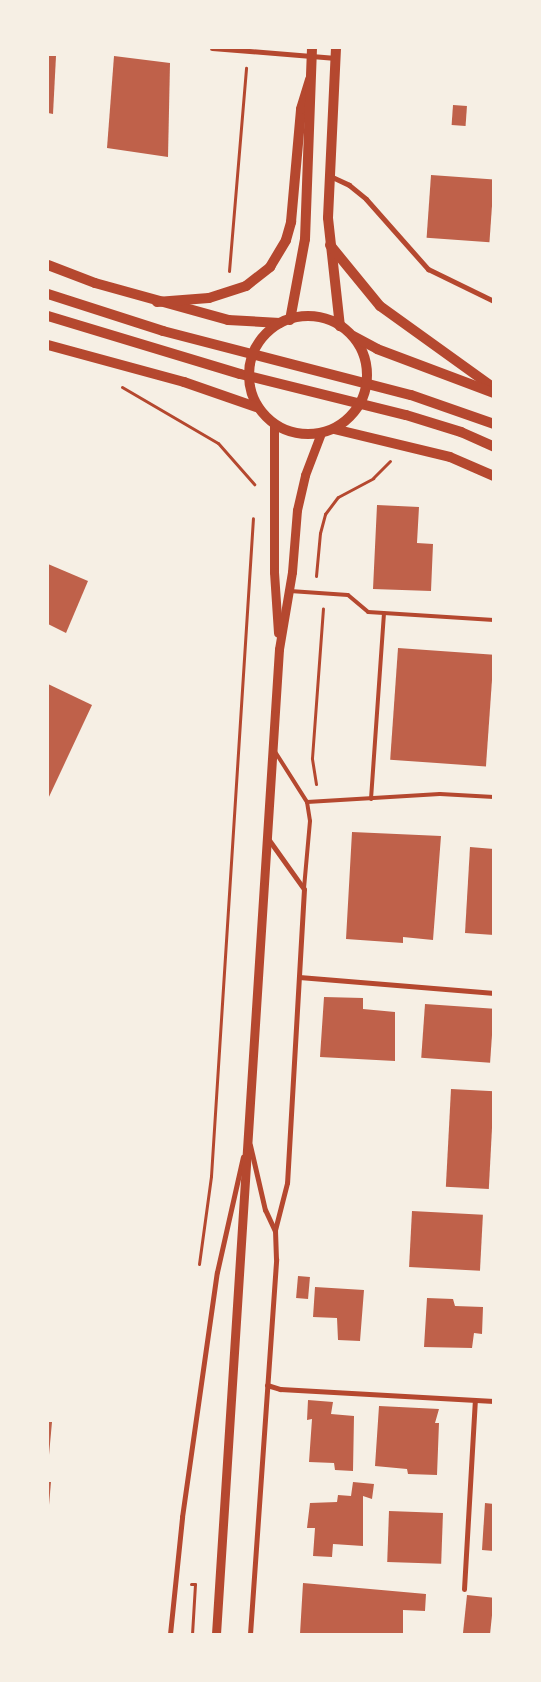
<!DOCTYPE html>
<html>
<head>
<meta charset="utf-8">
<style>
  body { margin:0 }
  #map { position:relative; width:541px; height:1682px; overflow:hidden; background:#f6efe4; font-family:"Source Sans 3",sans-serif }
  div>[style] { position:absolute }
  .building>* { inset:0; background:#bf614a; transform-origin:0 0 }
  .path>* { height:3px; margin:-1.5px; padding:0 1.5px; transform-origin:1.5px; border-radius:1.5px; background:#b5482f }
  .service>* { height:4px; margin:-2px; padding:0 2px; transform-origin:2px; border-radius:2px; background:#b5482f }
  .minor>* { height:5px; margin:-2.5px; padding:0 2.5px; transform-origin:2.5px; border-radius:2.5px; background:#b5482f }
  .tertiary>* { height:9px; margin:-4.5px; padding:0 4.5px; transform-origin:4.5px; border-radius:4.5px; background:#b5482f }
  .secondary>* { height:10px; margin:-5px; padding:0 5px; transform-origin:5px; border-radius:5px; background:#b5482f }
  .secondary>.ring { margin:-5px; padding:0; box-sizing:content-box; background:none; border:10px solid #b5482f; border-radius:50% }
  span { translate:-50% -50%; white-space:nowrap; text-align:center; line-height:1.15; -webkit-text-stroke:4.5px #f6efe4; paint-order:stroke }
  .frame { position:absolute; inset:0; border:49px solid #f6efe4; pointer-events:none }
</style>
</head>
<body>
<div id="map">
  <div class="building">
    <div style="clip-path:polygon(48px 56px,56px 56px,53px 114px,48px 113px)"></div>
    <div style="clip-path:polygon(114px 56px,170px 63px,168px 157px,107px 148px)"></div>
    <div style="left:453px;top:105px;width:14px;height:20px;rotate:4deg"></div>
    <div style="left:431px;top:175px;width:63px;height:63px;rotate:4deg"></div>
    <div style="clip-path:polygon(377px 505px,419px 507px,417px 543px,433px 544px,431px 591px,373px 589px)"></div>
    <div style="clip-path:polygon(48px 564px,88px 581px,66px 633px,48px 624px)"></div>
    <div style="left:398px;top:648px;width:96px;height:112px;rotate:4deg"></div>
    <div style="clip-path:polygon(48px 684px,92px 705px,48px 799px)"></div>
    <div style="clip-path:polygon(352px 832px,441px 836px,433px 940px,403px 937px,403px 943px,346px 939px)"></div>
    <div style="clip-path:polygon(470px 847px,494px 849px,494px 935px,465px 933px)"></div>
    <div style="clip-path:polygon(324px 997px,363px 998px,363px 1009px,395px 1012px,395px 1061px,320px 1057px)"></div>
    <div style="left:425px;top:1004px;width:69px;height:54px;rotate:4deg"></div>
    <div style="left:451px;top:1089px;width:43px;height:98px;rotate:3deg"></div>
    <div style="left:412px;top:1211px;width:71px;height:56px;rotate:3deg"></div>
    <div style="left:298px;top:1276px;width:12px;height:22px;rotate:5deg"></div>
    <div style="clip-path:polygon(315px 1287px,364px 1290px,360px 1341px,338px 1340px,337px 1318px,313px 1317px)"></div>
    <div style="clip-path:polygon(427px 1298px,453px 1299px,455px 1306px,483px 1307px,482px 1334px,474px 1333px,472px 1348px,424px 1347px)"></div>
    <div style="clip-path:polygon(308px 1400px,333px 1402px,331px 1414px,354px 1416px,353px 1471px,335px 1470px,334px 1463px,309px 1462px,312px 1419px,307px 1420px)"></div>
    <div style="clip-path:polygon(379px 1406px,439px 1409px,435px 1423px,439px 1423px,437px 1475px,408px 1474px,407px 1469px,375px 1466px)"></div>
    <div style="clip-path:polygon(48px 1422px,52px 1422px,49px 1455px,48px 1455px)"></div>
    <div style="clip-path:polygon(48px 1482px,51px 1482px,49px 1505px,48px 1505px)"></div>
    <div style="clip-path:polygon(353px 1482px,374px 1484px,372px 1499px,363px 1496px,363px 1546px,333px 1544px,332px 1557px,313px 1556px,315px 1528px,307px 1528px,310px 1503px,337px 1502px,338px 1495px,351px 1496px)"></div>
    <div style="clip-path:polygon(485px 1503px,494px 1504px,494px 1551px,482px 1550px)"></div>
    <div style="left:389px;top:1511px;width:54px;height:51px;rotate:2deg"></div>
    <div style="clip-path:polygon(303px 1583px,426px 1594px,425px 1611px,403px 1610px,403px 1634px,300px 1634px)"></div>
    <div style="left:467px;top:1595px;width:27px;height:39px;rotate:6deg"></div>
  </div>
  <div class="path">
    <div style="left:229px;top:271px;width:204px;rotate:-85.2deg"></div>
    <div style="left:122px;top:387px;width:111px;rotate:30.3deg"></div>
    <div style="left:218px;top:443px;width:55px;rotate:48.7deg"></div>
    <div style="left:316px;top:576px;width:43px;rotate:-84.7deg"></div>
    <div style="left:320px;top:533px;width:20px;rotate:-75deg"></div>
    <div style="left:325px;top:514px;width:21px;rotate:-53deg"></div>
    <div style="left:338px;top:497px;width:40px;rotate:-28deg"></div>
    <div style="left:373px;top:478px;width:24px;rotate:-45deg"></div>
    <div style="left:316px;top:784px;width:26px;rotate:-99deg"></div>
    <div style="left:312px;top:758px;width:150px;rotate:-85.8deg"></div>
    <div style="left:199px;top:1264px;width:89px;rotate:-82.2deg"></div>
    <div style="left:211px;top:1176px;width:659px;rotate:-86.35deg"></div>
    <div style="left:191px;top:1584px;width:4px"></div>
    <div style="left:195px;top:1584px;width:50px;rotate:93.4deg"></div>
  </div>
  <div class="service">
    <div style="left:290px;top:591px;width:58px;rotate:3.9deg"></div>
    <div style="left:348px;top:595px;width:26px;rotate:40deg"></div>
    <div style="left:368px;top:612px;width:126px;rotate:3.6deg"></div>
    <div style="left:274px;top:750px;width:62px;rotate:57.6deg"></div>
    <div style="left:307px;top:802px;width:19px;rotate:81deg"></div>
    <div style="left:310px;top:821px;width:67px;rotate:95.1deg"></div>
    <div style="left:371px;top:799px;width:186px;rotate:-86deg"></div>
    <div style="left:307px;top:802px;width:133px;rotate:-3.4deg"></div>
    <div style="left:440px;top:794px;width:54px;rotate:3.2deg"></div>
  </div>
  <div class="minor">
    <div style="left:212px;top:48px;width:124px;rotate:4.6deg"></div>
    <div style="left:330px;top:176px;width:21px;rotate:25deg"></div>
    <div style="left:349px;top:185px;width:22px;rotate:39deg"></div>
    <div style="left:366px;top:199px;width:94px;rotate:48.5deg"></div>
    <div style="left:428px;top:269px;width:73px;rotate:25.9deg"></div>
    <div style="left:269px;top:840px;width:60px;rotate:54.5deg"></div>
    <div style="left:304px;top:889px;width:294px;rotate:93.3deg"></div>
    <div style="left:287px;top:1183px;width:49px;rotate:104.3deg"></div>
    <div style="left:299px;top:977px;width:196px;rotate:4.7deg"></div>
    <div style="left:267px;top:1385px;width:14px;rotate:17deg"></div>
    <div style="left:280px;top:1389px;width:214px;rotate:3.2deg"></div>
    <div style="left:464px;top:1589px;width:189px;rotate:-86.7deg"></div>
    <div style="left:170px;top:1634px;width:118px;rotate:-84.1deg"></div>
    <div style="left:182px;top:1517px;width:247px;rotate:-81.9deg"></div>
    <div style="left:217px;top:1272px;width:118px;rotate:-77.3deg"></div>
    <div style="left:250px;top:1634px;width:376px;rotate:-86deg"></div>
    <div style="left:276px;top:1259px;width:28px;rotate:-92deg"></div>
    <div style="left:275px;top:1231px;width:23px;rotate:-115deg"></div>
    <div style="left:265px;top:1210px;width:67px;rotate:-103deg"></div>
  </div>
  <div class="tertiary">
    <div style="left:274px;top:424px;width:148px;rotate:90deg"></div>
    <div style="left:274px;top:572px;width:61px;rotate:86.2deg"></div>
    <div style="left:216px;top:1634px;width:987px;rotate:-86.34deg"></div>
    <div style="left:279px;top:649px;width:78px;rotate:-80.4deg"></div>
    <div style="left:292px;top:572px;width:62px;rotate:-85.4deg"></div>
    <div style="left:297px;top:510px;width:36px;rotate:-77deg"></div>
    <div style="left:305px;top:475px;width:45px;rotate:-69.1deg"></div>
  </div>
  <div class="secondary">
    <div style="left:336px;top:48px;width:170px;rotate:92.7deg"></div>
    <div style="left:328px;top:218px;width:109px;rotate:83.7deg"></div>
    <div style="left:330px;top:245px;width:79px;rotate:50.7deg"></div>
    <div style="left:380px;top:306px;width:140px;rotate:35.7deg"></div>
    <div style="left:48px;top:265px;width:50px;rotate:21deg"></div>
    <div style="left:95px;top:283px;width:138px;rotate:15.5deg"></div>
    <div style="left:228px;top:320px;width:52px;rotate:3.3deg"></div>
    <div style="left:48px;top:294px;width:121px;rotate:17.8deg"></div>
    <div style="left:163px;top:331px;width:256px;rotate:14.5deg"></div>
    <div style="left:411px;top:395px;width:88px;rotate:19.3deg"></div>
    <div style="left:157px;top:302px;width:52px;rotate:-4.4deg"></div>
    <div style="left:209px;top:298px;width:39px;rotate:-18deg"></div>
    <div style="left:246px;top:286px;width:31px;rotate:-38deg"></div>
    <div style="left:270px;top:267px;width:31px;rotate:-59deg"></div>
    <div style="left:286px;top:240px;width:19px;rotate:-74deg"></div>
    <div style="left:291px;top:222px;width:113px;rotate:-84.9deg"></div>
    <div style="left:301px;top:109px;width:31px;rotate:-73deg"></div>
    <div style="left:48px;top:316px;width:201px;rotate:16.8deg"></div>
    <div style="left:240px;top:374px;width:171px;rotate:13.9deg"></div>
    <div style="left:406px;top:415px;width:58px;rotate:17.2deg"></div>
    <div style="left:461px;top:432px;width:36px;rotate:24deg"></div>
    <div class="ring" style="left:249px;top:316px;width:108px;height:108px"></div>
    <div style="left:290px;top:320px;width:82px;rotate:-79.5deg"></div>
    <div style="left:305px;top:239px;width:191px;rotate:-87.9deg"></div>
    <div style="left:353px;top:336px;width:27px;rotate:28deg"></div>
    <div style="left:377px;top:349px;width:125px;rotate:20.6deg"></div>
    <div style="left:48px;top:345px;width:141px;rotate:15.2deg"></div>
    <div style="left:184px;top:382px;width:79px;rotate:19.1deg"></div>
    <div style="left:334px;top:429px;width:119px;rotate:13.6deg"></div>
    <div style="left:450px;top:457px;width:48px;rotate:23.4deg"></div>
  </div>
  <div class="frame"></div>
</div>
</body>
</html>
